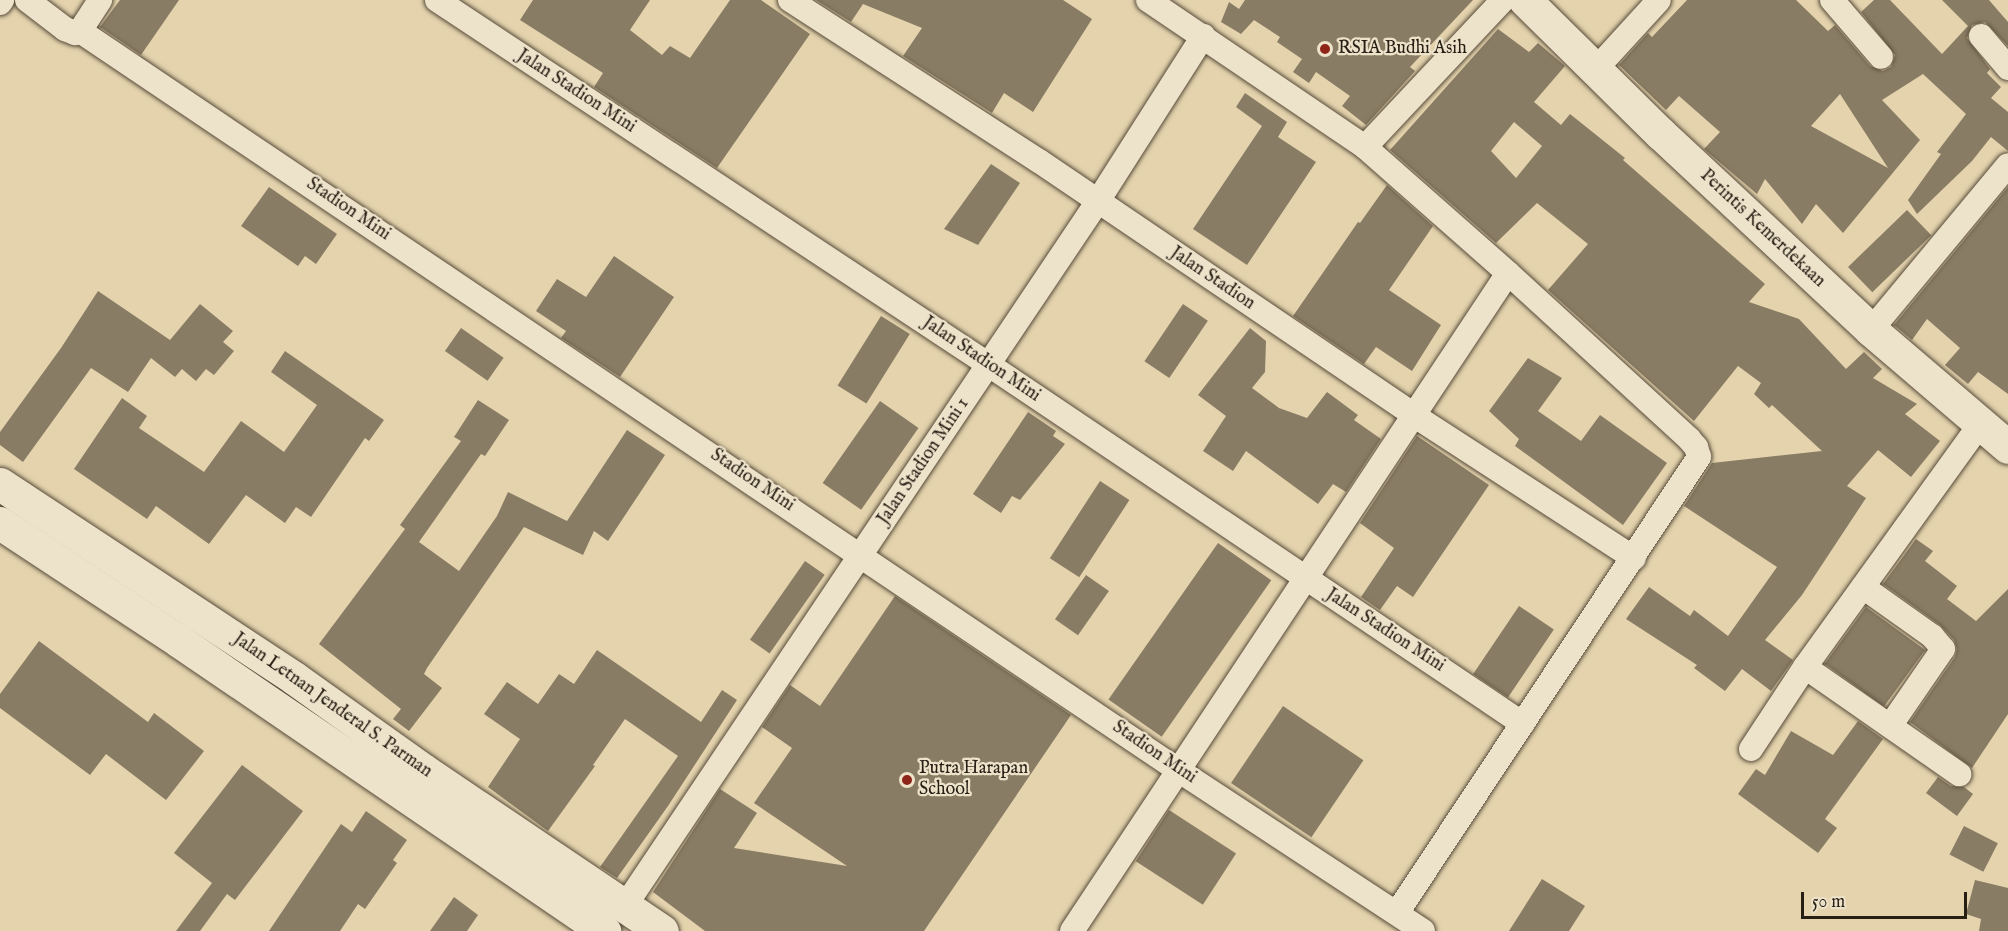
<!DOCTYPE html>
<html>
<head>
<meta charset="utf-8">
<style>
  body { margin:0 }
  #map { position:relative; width:2008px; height:931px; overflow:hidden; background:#e4d3ad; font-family:"IM FELL English",serif }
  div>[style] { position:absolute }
  .building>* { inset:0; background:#897c64; transform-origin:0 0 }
  .roads { filter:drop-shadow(0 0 2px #564b3a) drop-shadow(0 0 2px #564b3a) }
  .street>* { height:24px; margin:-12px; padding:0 12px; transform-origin:12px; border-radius:12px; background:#ede2ca }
  .secondary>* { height:33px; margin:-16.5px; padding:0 16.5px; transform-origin:16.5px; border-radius:16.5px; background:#ede2ca }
  .dots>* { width:16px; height:16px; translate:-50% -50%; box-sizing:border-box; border:3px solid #ede2ca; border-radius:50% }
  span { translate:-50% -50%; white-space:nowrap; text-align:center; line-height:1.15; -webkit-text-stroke:4.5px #ede2ca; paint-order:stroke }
  .poi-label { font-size:18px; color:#271e14 }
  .left { translate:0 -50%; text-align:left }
  .street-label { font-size:18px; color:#271e14 }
  .scale { position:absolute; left:1801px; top:892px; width:166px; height:27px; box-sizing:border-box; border:3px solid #271e14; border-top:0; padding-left:8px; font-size:18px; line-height:21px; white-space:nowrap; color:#271e14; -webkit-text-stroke:4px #ede2ca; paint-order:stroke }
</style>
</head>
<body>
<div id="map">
  <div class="building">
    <div style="clip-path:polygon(120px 0,179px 0,141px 55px,100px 27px)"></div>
    <div style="clip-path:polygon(533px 0,650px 0,630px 30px,662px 55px,670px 46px,690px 58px,730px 0,761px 0,810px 34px,717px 168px,594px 87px,603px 73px,520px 20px)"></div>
    <div style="clip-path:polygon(816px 0,1063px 0,1092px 19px,1033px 112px,1004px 93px,992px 113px,903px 56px,922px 28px,863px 4px,851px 22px)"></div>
    <div style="clip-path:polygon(1245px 0,1473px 0,1410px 67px,1415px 71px,1366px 125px,1342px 106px,1350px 96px,1316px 72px,1309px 83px,1293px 72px,1302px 59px,1277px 42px,1280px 37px,1254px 20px,1241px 34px,1221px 22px,1229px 2px,1239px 9px)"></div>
    <div style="clip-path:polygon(evenodd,1687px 0,1796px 0,1828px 31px,1835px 25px,1870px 66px,1883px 71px,1891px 67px,1895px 55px,1861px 12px,1874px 0,1890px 0,1942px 54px,1968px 26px,1942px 0,1989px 0,2008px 22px,2008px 46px,1985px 22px,1972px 25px,1967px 38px,1990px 69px,1987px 73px,2001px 87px,1991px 98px,2008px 112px,2008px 151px,1991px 137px,1972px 161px,1917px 214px,1908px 200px,1941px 154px,1937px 152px,1966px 114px,1923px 74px,1882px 100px,1920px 140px,1843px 233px,1816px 204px,1802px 224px,1765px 179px,1757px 194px,1704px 149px,1720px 132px,1679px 96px,1666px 110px,1619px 65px,1648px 33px,1652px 37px,1687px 0,1840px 94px,1888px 168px,1811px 126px,1840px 94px)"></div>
    <div style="clip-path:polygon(evenodd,1498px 29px,1529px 52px,1538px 43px,1565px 66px,1534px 102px,1561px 125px,1570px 114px,1625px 158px,1623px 160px,1765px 284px,1749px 302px,1799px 319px,1846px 369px,1864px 352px,1882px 369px,1873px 378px,1917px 404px,1905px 414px,1940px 441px,1911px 477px,1878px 450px,1847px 486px,1866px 498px,1802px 595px,1765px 640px,1793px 660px,1771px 691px,1742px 669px,1725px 691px,1694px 668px,1697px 665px,1626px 619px,1649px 587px,1690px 616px,1694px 610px,1728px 636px,1777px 567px,1684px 506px,1712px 463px,1822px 451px,1772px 405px,1769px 408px,1754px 394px,1761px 383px,1738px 366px,1694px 421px,1548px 290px,1588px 244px,1537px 203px,1496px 243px,1390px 150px,1498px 29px,1514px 122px,1542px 146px,1516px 178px,1491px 151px,1514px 122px)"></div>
    <div style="clip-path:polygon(1245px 93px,1287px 122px,1278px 137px,1316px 162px,1247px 265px,1193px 229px,1262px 126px,1236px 107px)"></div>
    <div style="clip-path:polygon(991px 164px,1020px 183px,978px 245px,944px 229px)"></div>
    <div style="clip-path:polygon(1387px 185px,1433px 226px,1389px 290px,1441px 325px,1412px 371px,1376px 347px,1364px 364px,1293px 316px,1358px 222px,1360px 223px)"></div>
    <div style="clip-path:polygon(269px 187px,337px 234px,316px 264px,305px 256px,298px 266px,241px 226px)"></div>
    <div style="clip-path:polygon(2008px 187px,2008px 394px,1978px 372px,1968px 384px,1945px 365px,1960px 348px,1927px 319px,1912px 340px,1894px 325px)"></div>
    <div style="left:1907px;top:210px;width:35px;height:82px;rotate:46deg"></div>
    <div style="clip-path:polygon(614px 256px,674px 297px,620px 377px,561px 338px,566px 331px,536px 311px,557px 279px,586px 297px)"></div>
    <div style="clip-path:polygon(98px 291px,170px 340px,200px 304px,233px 331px,223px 342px,234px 351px,214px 375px,206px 369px,196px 381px,182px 369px,175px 377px,151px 358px,128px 392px,91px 368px,23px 462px,0 445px,0 432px,61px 348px)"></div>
    <div style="left:1183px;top:304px;width:30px;height:69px;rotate:34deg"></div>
    <div style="left:881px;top:316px;width:34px;height:82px;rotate:32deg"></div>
    <div style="left:461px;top:328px;width:52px;height:28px;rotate:35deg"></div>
    <div style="clip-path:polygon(1250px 328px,1266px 341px,1265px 372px,1252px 388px,1279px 408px,1307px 418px,1327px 392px,1358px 415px,1354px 420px,1381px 439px,1346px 492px,1333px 484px,1318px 504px,1246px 451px,1233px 471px,1203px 451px,1226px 416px,1198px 395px)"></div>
    <div style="clip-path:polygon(285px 351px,384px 420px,369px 441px,365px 438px,311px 517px,296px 507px,285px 523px,246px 495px,209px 544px,156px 506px,147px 519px,74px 469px,122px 398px,147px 416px,139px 428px,204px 472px,241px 421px,284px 452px,317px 405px,271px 372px)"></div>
    <div style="clip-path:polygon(1528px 358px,1562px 378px,1538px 411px,1581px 441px,1600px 415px,1667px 463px,1623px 525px,1515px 446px,1519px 439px,1489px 411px)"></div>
    <div style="clip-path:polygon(478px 400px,509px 420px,485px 456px,481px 454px,419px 542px,459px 571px,497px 516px,508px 492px,567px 521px,627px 430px,665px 455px,608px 541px,594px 531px,583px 555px,524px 527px,427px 668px,424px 674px,442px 688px,409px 731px,393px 719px,401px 709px,319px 644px,405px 529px,400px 525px,461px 441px,454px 437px)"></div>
    <div style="left:880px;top:401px;width:47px;height:100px;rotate:35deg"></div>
    <div style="clip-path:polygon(1028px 412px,1056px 431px,1053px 436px,1065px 444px,1020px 500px,1012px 496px,1001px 513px,973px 494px)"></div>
    <div style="clip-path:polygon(1417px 436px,1489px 485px,1413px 597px,1397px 586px,1380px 610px,1361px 597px,1394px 548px,1360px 523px)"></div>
    <div style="left:1100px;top:481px;width:35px;height:92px;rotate:33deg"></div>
    <div style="clip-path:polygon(1916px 539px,1933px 551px,1925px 561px,1957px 586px,1947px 599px,1976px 621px,2008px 589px,2008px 714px,1972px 768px,1910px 722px,1955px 657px,1957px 649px,1954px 640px,1940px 625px,1883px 584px)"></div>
    <div style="left:1218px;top:543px;width:65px;height:191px;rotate:35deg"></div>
    <div style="left:805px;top:561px;width:24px;height:96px;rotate:35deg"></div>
    <div style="left:1086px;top:575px;width:28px;height:54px;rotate:35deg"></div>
    <div style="clip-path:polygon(895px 596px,1071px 715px,924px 931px,705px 931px,653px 892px,720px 789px,757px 813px,734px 848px,847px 866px,754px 803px,792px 748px,762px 727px,790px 685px,820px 706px)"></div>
    <div style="left:1519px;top:606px;width:42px;height:82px;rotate:34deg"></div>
    <div style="left:1866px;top:607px;width:73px;height:70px;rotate:36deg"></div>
    <div style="clip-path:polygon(39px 641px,148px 722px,154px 713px,204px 751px,166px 800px,106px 754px,90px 775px,0 708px,0 694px)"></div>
    <div style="clip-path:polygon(597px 650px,701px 722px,722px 690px,737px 700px,668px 806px,617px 878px,600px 867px,678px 756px,625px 719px,593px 765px,595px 766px,548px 831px,488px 787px,520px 739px,484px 714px,507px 682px,538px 704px,559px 674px,574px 684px)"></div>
    <div style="left:1283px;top:706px;width:97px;height:93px;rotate:34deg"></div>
    <div style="clip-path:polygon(1858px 721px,1883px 739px,1825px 819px,1837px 828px,1818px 853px,1738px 794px,1756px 769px,1765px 775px,1791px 731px,1833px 755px)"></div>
    <div style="clip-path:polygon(242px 765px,303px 811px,235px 900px,227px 894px,200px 931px,176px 931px,212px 883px,174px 853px)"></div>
    <div style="clip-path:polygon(1938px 777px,1951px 786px,1964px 787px,1973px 794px,1957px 816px,1926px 793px)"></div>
    <div style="left:1169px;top:810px;width:80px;height:61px;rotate:33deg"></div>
    <div style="clip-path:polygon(366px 811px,407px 840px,393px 860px,397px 863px,365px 909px,358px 904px,340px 931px,269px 931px,341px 824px,352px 832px)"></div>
    <div style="left:1964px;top:826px;width:38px;height:32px;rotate:27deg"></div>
    <div style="clip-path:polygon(1542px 879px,1585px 906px,1569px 931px,1509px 931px)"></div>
    <div style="clip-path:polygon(1975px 880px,2008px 888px,2008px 931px,1979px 931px,1981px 919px,1966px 914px)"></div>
    <div style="clip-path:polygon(454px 897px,478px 915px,467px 931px,430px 931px)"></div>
  </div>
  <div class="roads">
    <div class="street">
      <div style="left:27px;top:0;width:48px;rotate:37.3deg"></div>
      <div style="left:65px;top:29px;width:11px;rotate:22deg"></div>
      <div style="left:75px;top:33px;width:5px;rotate:-22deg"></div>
      <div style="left:80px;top:31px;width:37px;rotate:-57deg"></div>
      <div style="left:437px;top:0;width:662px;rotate:33.47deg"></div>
      <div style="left:989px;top:365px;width:643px;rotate:33.91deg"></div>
      <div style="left:790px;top:0;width:297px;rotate:32.9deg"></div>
      <div style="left:1039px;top:161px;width:454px;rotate:34.1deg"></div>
      <div style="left:1415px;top:416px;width:261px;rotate:33deg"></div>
      <div style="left:1148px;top:0;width:262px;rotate:34.1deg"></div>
      <div style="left:1365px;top:147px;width:191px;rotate:41.4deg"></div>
      <div style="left:1508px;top:273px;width:246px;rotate:42.5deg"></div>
      <div style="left:1689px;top:439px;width:11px;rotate:49deg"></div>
      <div style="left:1696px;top:447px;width:10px;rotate:73deg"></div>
      <div style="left:1699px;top:457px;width:547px;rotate:123.52deg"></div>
      <div style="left:1832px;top:0;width:75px;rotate:49.3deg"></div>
      <div style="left:0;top:3px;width:4px;rotate:-56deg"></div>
      <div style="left:80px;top:31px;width:1324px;rotate:33.94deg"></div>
      <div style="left:1178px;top:770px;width:293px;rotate:33.3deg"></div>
      <div style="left:1981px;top:36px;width:42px;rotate:49.8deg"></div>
      <div style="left:1596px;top:69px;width:93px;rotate:-47.6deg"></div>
      <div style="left:1365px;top:147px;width:202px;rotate:-46.8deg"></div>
      <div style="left:1871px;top:330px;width:214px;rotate:-50.3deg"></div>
      <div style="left:1863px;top:587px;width:85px;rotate:35.4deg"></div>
      <div style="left:1932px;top:636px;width:17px;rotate:50deg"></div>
      <div style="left:1943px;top:649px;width:93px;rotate:124.5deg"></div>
      <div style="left:1805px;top:667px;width:188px;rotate:34.8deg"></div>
      <div style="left:1751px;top:749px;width:98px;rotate:-56.6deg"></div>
      <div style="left:1805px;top:667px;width:299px;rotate:-54.2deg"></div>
      <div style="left:625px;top:906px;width:849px;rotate:-56.14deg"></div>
      <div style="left:1098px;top:201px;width:196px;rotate:-57.5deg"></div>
      <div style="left:1072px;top:931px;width:789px;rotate:-56.47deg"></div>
    </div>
    <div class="secondary">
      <div style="left:1525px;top:0;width:190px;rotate:44.6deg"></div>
      <div style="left:1660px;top:133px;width:289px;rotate:43deg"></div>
      <div style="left:1871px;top:330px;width:180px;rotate:40.5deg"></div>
      <div style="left:0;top:484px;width:352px;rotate:33.4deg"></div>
      <div style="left:294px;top:678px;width:158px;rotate:35.5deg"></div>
      <div style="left:423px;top:770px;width:288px;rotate:34deg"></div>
      <div style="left:0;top:523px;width:214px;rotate:33.4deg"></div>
      <div style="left:179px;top:641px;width:515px;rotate:34.31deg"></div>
    </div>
  </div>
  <div class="dots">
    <div style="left:1325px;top:49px;background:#8f2418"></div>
    <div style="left:907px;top:780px;background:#8f2418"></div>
  </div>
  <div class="poi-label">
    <span class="left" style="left:1338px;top:49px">RSIA Budhi Asih</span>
    <span class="left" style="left:919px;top:780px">Putra Harapan<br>School</span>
  </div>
  <div class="street-label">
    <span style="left:576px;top:92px;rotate:33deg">Jalan Stadion Mini</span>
    <span style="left:348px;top:210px;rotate:34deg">Stadion Mini</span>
    <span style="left:1762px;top:229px;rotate:43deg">Perintis Kemerdekaan</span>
    <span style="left:1212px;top:279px;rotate:34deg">Jalan Stadion</span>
    <span style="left:981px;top:360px;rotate:34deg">Jalan Stadion Mini</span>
    <span style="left:924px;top:462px;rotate:-56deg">Jalan Stadion Mini 1</span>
    <span style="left:752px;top:481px;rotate:34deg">Stadion Mini</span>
    <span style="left:1385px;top:631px;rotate:33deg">Jalan Stadion Mini</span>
    <span style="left:332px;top:706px;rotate:35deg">Jalan Letnan Jenderal S. Parman</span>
    <span style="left:1154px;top:753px;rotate:34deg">Stadion Mini</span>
  </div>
  <div class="scale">50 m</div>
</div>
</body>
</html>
